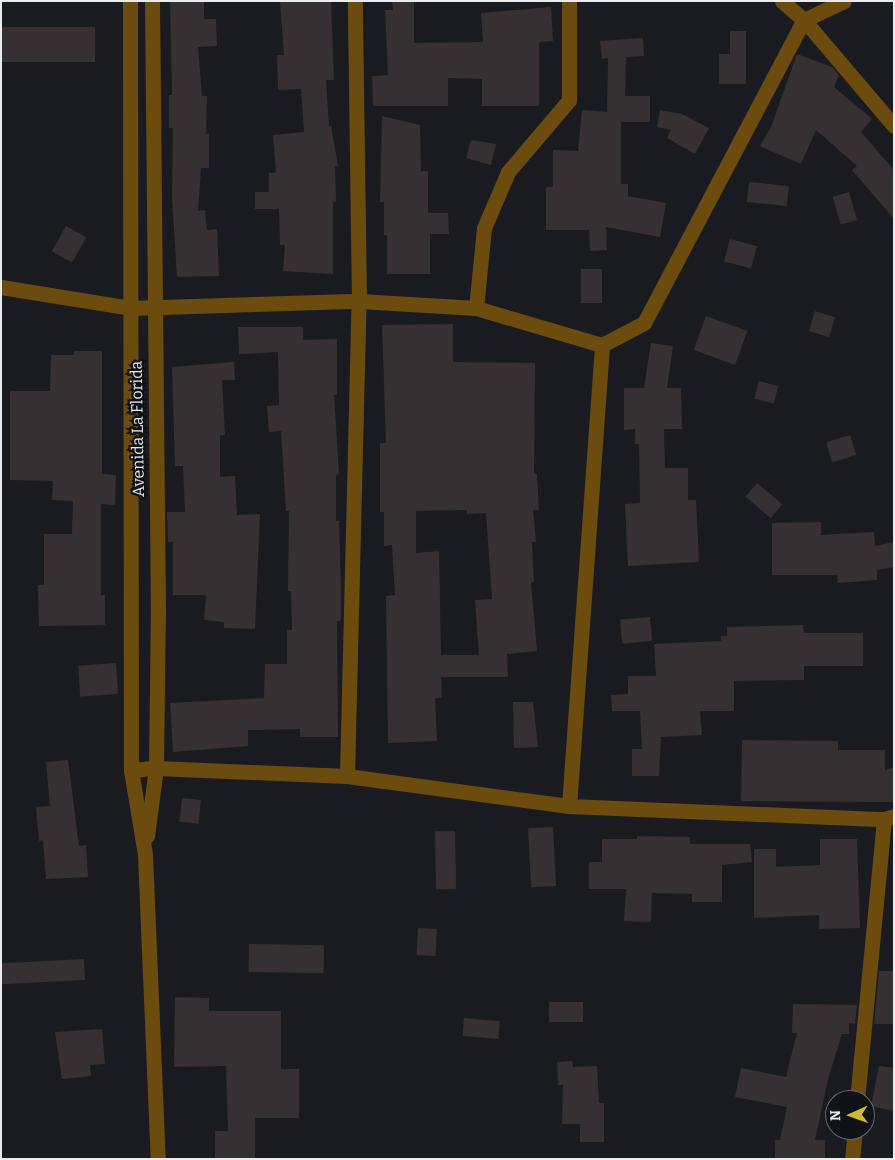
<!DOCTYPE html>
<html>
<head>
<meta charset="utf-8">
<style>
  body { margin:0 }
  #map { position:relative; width:895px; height:1160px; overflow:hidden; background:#1a1b20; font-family:Bitter,serif }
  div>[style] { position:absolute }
  .building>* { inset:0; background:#363033; transform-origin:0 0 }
  .minor>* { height:15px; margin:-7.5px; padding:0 7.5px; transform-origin:7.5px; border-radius:7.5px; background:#6b4c0e }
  span { translate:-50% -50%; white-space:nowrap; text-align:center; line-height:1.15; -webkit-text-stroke:4.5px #111217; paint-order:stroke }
  .street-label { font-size:16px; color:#eaebef }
  .frame { position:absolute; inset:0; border:2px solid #eaebef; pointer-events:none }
  .north { position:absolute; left:825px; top:1090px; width:50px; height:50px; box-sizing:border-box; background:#111217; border:1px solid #68696d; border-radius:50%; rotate:268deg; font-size:14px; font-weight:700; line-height:20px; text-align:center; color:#eaebef }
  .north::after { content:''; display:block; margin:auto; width:18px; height:22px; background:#cdb938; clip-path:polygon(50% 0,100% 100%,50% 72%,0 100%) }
</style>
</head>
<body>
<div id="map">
  <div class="building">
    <div style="clip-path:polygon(170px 1px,204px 1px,204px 19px,216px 19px,217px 46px,198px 47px,202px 96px,207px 96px,206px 134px,209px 134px,209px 168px,201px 168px,198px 211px,205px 210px,207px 230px,217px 229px,219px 276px,177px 277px,172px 197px,173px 128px,169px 128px,169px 95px,172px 95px)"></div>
    <div style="clip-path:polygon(280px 1px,331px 1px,334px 80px,326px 80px,329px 127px,331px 126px,338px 166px,335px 167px,336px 202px,333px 202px,333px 274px,283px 271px,285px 245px,280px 245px,279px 209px,255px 209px,255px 192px,269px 192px,269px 173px,276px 173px,273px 135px,304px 132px,301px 89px,278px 90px,277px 55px,284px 55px)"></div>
    <div style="clip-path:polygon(392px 1px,414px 1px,414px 43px,483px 42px,481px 13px,551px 7px,553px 41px,539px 42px,539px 106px,482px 106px,482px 79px,448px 78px,448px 106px,373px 106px,372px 76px,388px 75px,385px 10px,393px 10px)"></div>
    <div style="left:1px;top:27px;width:94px;height:35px"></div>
    <div style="clip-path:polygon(730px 31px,746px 31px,746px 84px,719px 84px,719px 54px,730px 54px)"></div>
    <div style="clip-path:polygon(643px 38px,644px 56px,626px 57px,625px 96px,650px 96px,650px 122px,621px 122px,621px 184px,628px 184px,628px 196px,666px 203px,660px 237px,606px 227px,607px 250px,590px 251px,589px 230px,546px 230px,546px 187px,553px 187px,553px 150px,578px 151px,582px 110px,607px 112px,608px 58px,602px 59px,600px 41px)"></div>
    <div style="clip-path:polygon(797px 54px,832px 67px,839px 75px,834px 87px,872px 119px,861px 132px,894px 170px,894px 219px,852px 170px,857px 166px,816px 130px,801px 164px,760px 146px,771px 127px)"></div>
    <div style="clip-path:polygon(660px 110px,682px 114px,709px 128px,695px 154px,667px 138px,671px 130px,657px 127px)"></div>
    <div style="clip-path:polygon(382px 116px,420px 125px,421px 171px,428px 171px,428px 213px,448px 213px,449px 234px,430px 234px,430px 274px,387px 274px,387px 235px,384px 235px,384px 202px,380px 202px)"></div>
    <div style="clip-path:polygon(471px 140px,496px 144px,491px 165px,466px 158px)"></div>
    <div style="left:749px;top:182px;width:40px;height:20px;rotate:6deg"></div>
    <div style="left:849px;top:192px;width:29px;height:17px;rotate:74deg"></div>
    <div style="left:66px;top:226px;width:23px;height:29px;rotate:29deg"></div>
    <div style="left:730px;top:239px;width:28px;height:23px;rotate:15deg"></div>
    <div style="left:581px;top:269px;width:21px;height:34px"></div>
    <div style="left:815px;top:311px;width:21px;height:21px;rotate:17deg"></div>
    <div style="left:706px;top:316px;width:44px;height:36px;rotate:20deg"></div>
    <div style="clip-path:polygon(evenodd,453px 324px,453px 362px,535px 363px,534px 474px,537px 474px,539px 510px,533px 510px,536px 542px,532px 542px,534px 582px,531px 582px,537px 651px,507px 654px,508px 677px,441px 677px,442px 698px,435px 698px,437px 741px,388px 743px,386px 596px,395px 595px,392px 545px,384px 546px,384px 512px,380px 512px,380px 443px,386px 443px,382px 325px,453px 324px,467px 510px,467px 514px,486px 513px,492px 599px,475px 600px,479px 655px,441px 655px,439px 551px,416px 553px,416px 511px,467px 510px)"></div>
    <div style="clip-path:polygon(238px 327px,303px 327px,303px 340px,337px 339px,337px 395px,334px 395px,339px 474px,336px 475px,336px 521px,339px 521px,341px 589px,341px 621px,337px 621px,338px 737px,300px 737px,300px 729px,248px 730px,248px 746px,173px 752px,170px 703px,264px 698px,265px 664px,287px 664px,287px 630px,292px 630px,291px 591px,288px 591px,289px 511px,286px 511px,281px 431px,269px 432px,267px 406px,279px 405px,278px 352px,239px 354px)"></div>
    <div style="clip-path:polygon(651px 343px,673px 346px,667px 388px,681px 388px,682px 429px,664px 429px,665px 468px,688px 468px,688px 500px,696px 500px,699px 562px,628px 566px,625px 504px,640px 503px,639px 444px,635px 444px,635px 429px,624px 430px,624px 388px,644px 388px)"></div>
    <div style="clip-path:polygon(74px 351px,102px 351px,102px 474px,116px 475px,115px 505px,101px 504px,101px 595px,105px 595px,105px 625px,39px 626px,38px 585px,44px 585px,44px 534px,72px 534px,73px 501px,52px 500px,53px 481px,10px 480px,10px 391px,50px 391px,51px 355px,74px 355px)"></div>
    <div style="clip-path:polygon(234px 362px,235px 380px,222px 380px,225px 435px,220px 435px,220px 477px,235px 476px,237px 515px,260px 514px,255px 629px,224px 628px,224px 622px,204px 620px,206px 595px,173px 595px,173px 542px,168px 542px,167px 512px,185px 512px,183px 466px,175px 466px,172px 367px)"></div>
    <div style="left:759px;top:381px;width:20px;height:18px;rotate:15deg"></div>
    <div style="left:850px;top:435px;width:21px;height:25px;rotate:73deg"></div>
    <div style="left:757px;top:483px;width:33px;height:18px;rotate:40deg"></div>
    <div style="clip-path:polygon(821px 522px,821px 535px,874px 532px,875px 546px,894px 542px,894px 567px,877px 570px,877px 580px,838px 583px,837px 575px,772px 575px,772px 523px)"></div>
    <div style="left:650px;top:617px;width:24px;height:30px;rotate:85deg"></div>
    <div style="clip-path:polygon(803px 625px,804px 633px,863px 633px,863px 666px,804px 666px,804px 680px,734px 681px,734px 711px,700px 711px,702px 735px,661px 737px,659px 776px,632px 776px,632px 749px,642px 749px,640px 711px,612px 711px,611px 695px,628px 694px,628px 676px,656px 676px,654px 644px,721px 641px,721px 636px,727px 636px,727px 627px)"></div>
    <div style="left:116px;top:663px;width:31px;height:38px;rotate:86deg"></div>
    <div style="clip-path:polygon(513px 702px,533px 702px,538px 747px,514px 748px)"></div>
    <div style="clip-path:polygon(742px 740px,838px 741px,838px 750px,885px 750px,885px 770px,894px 767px,894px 802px,741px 801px)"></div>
    <div style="clip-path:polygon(68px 760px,79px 846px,86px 845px,88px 877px,46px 879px,43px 840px,39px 841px,36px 807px,50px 806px,46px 762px)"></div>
    <div style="left:182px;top:798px;width:19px;height:24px;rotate:6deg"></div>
    <div style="left:553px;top:827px;width:59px;height:25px;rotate:87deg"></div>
    <div style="left:455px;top:831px;width:58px;height:20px;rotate:89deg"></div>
    <div style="clip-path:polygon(637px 836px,690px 837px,690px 844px,750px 844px,752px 862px,722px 865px,722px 902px,692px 902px,692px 894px,652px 893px,651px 922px,624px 921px,626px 889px,589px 889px,589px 862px,602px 862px,602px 839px,637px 839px)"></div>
    <div style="clip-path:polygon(820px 839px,857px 839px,860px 928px,819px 929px,819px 915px,754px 918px,754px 849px,776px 849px,776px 867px,820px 865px)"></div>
    <div style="left:418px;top:928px;width:19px;height:27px;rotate:3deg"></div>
    <div style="left:249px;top:944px;width:75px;height:28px;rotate:1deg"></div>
    <div style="left:84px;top:959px;width:21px;height:83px;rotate:87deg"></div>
    <div style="clip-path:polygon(879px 971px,894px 971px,894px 1024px,874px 1024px)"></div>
    <div style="clip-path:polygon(175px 997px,209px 998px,209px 1011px,281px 1011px,281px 1069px,299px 1069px,299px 1118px,255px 1118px,255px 1159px,215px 1159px,215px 1131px,228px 1131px,226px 1066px,174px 1067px)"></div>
    <div style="left:583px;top:1002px;width:20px;height:34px;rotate:90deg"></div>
    <div style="clip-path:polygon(793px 1004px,857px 1005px,855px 1024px,849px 1023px,849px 1034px,842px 1034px,828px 1079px,815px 1140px,825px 1140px,825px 1159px,775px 1159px,775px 1140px,780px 1140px,787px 1107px,735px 1097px,741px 1068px,786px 1077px,797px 1033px,792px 1033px)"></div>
    <div style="left:464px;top:1018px;width:36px;height:18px;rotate:5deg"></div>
    <div style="clip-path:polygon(102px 1029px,105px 1064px,90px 1065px,91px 1076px,62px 1079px,55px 1032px)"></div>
    <div style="clip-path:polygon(572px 1061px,573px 1067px,597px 1066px,599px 1103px,604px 1103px,604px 1142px,580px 1142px,580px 1124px,562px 1124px,563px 1085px,558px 1085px,557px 1062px)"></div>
    <div style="clip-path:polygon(879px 1066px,894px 1068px,894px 1111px,871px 1106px)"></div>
  </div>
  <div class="minor">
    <div style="left:130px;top:1px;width:769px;rotate:89.93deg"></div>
    <div style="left:131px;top:770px;width:86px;rotate:80.6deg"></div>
    <div style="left:145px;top:855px;width:304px;rotate:87.6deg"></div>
    <div style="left:782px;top:1px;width:29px;rotate:41deg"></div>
    <div style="left:804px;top:20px;width:139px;rotate:49.7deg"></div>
    <div style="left:1px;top:287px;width:131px;rotate:9.2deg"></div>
    <div style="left:130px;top:308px;width:229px;rotate:-1.8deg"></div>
    <div style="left:359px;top:301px;width:117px;rotate:3.4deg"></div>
    <div style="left:476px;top:308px;width:131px;rotate:16.4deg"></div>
    <div style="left:602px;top:345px;width:47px;rotate:-27.6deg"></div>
    <div style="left:644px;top:323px;width:343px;rotate:-62.2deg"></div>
    <div style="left:804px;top:20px;width:44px;rotate:-25.4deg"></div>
    <div style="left:476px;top:308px;width:80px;rotate:-84.3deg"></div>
    <div style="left:484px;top:228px;width:61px;rotate:-66.8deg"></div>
    <div style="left:508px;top:172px;width:94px;rotate:-49.7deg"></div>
    <div style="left:569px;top:100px;width:99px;rotate:-90deg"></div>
    <div style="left:131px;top:770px;width:25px;rotate:-5deg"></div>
    <div style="left:156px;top:768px;width:191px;rotate:2.4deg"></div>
    <div style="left:347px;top:776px;width:224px;rotate:7.7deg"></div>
    <div style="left:569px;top:806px;width:315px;rotate:2.4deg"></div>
    <div style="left:884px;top:819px;width:10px;rotate:-17deg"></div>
    <div style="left:347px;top:776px;width:475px;rotate:-88.6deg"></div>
    <div style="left:359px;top:301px;width:300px;rotate:-90.8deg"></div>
    <div style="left:569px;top:806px;width:462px;rotate:-85.9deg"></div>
    <div style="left:147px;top:836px;width:69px;rotate:-82.5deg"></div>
    <div style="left:156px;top:768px;width:155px;rotate:-89.3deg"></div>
    <div style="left:158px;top:613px;width:612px;rotate:-90.56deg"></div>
    <div style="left:857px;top:1100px;width:282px;rotate:-84.5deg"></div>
    <div style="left:852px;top:1159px;width:29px;rotate:-84deg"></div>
  </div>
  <div class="street-label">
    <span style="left:138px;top:429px;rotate:-91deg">Avenida La Florida</span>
  </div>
  <div class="frame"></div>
  <div class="north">N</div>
</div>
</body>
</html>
